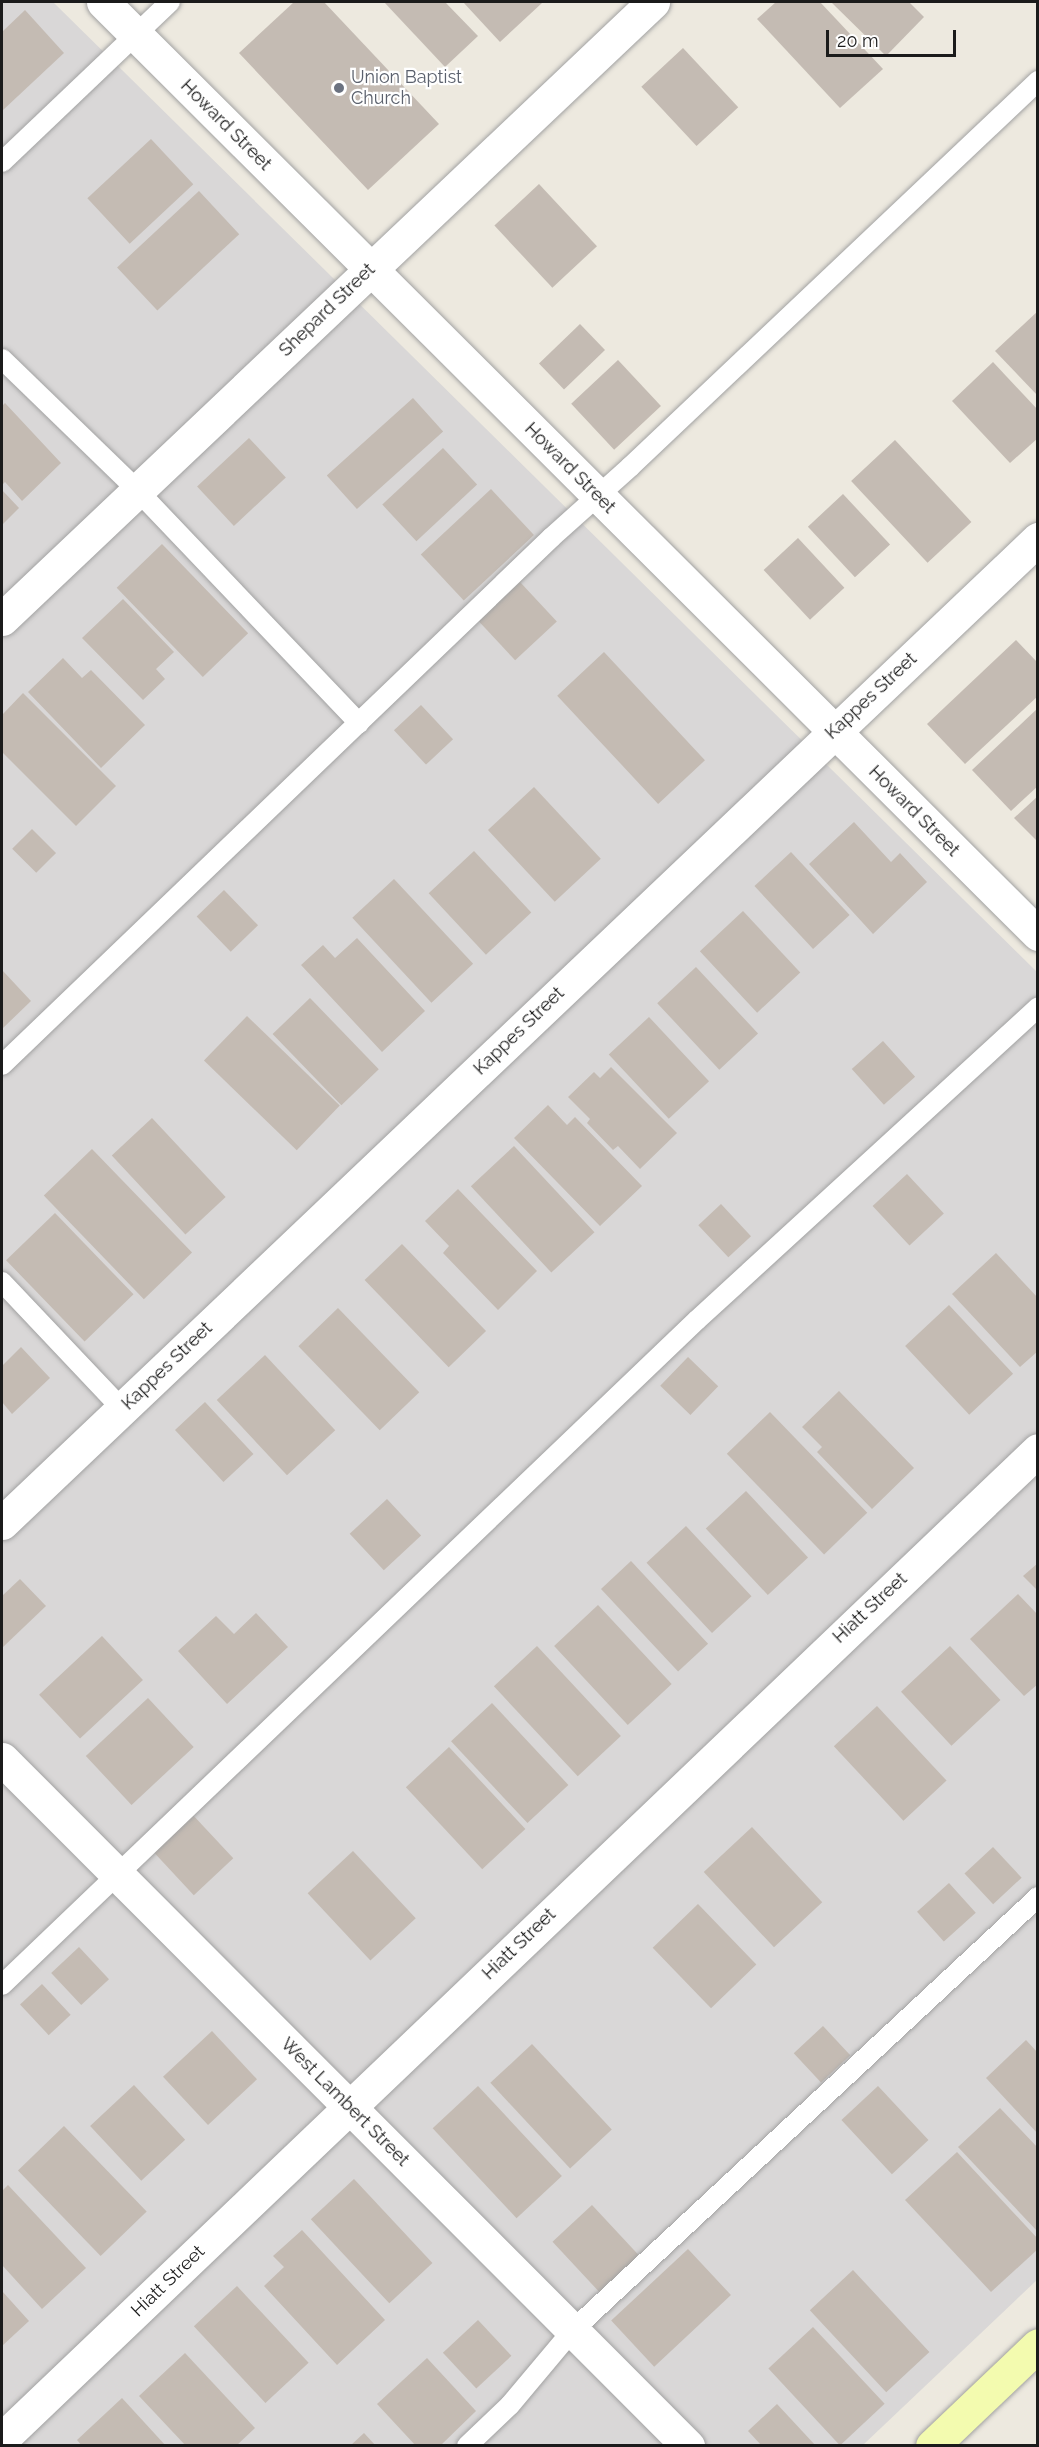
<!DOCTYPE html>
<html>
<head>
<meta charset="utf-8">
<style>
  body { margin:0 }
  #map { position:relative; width:1039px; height:2447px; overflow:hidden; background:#ede9df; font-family:Raleway,sans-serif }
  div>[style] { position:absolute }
  .residential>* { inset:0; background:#d9d7d7 }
  .building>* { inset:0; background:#c4bbb3; transform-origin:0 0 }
  .roads { filter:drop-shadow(0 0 2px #a2a2a2) drop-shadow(0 0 2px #a2a2a2) }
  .service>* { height:20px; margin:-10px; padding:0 10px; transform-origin:10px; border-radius:10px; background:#fff }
  .minor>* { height:33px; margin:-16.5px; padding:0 16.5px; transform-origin:16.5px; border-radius:16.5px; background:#fff }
  .secondary>* { height:33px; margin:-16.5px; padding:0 16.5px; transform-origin:16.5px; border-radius:16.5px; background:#f3fbaf }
  .dots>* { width:16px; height:16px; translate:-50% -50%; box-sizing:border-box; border:3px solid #fff; border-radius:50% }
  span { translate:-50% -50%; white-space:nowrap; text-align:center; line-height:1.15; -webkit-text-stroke:4.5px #fff; paint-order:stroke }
  .worship-label { font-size:18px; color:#5b616d }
  .left { translate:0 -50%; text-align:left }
  .street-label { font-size:18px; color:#1b1b1b }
  .frame { position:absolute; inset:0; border:3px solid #1b1b1b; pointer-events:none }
  .scale { position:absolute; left:826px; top:30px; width:130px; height:27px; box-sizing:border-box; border:3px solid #1b1b1b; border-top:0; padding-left:8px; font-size:18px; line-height:21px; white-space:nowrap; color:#1b1b1b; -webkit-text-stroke:4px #fff; paint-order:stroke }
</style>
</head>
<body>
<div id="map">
  <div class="residential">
    <div style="clip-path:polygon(2px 2px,53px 2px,1037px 972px,1038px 2279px,863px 2445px,2px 2446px)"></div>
  </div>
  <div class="building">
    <div style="clip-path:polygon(294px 2px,324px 2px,439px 124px,368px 190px,239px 53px)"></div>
    <div style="clip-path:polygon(384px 2px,445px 2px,478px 36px,445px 67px)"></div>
    <div style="clip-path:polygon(463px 2px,541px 2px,542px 3px,500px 42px)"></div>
    <div style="clip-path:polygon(776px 2px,820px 2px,883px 69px,840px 108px,757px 19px)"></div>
    <div style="clip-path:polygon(831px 2px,909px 2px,924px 17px,886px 56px)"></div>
    <div style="clip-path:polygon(25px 10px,64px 53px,2px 111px,2px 32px)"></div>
    <div style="left:683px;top:48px;width:81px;height:57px;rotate:47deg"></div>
    <div style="left:151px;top:139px;width:62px;height:87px;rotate:47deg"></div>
    <div style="left:539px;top:184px;width:85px;height:61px;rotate:47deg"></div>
    <div style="left:199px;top:191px;width:59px;height:112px;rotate:47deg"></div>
    <div style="clip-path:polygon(1038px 311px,1038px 396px,995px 351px)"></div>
    <div style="left:580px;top:324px;width:36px;height:57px;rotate:46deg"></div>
    <div style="left:618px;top:360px;width:63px;height:64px;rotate:47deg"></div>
    <div style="clip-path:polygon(993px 362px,1038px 410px,1038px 438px,1010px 463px,952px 401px)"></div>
    <div style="left:413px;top:398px;width:45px;height:116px;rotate:48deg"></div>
    <div style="clip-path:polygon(5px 403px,61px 463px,22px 501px,5px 482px,2px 485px,2px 406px)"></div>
    <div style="left:249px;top:438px;width:54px;height:71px;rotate:47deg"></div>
    <div style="left:895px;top:440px;width:112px;height:60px;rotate:47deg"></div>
    <div style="left:443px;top:448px;width:50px;height:83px;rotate:47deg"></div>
    <div style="left:491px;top:489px;width:63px;height:96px;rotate:47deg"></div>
    <div style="clip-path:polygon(2px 490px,19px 508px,2px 525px)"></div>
    <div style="left:843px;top:494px;width:69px;height:48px;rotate:47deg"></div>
    <div style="left:798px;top:538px;width:68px;height:47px;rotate:47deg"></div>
    <div style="left:162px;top:544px;width:124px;height:63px;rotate:46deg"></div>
    <div style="left:520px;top:582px;width:54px;height:57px;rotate:47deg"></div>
    <div style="clip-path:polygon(123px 599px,174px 652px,156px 669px,165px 679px,143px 700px,82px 638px)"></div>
    <div style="clip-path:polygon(1016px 640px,1038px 663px,1038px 696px,965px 764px,927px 724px)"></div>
    <div style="left:604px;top:652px;width:148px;height:64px;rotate:47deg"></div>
    <div style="clip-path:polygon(63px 658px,82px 678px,91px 670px,145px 725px,101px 768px,28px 692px)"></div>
    <div style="clip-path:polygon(23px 693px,116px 786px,76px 826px,2px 752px,2px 715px)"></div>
    <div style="left:421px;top:705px;width:47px;height:37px;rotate:47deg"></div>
    <div style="clip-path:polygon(1038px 708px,1038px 786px,1011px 811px,972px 770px)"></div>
    <div style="left:534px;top:787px;width:98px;height:63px;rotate:47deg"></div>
    <div style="clip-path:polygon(1038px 796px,1038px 842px,1014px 818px)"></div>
    <div style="clip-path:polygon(854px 822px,891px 862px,900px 853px,927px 882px,873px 934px,809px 864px)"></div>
    <div style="left:32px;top:829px;width:34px;height:28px;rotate:45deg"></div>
    <div style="left:474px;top:851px;width:84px;height:62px;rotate:47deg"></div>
    <div style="left:791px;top:852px;width:86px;height:50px;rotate:47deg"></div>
    <div style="left:394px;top:879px;width:116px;height:57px;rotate:47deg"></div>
    <div style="left:224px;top:890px;width:49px;height:38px;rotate:46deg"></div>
    <div style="left:743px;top:911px;width:84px;height:59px;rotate:47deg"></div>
    <div style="clip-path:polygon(357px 938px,425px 1011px,382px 1052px,301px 965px,323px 945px,335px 958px)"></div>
    <div style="left:696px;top:967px;width:91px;height:53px;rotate:47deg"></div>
    <div style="clip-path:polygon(2px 970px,31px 1001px,2px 1029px)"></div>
    <div style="left:310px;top:998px;width:99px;height:52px;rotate:46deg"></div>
    <div style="left:247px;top:1016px;width:129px;height:62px;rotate:44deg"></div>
    <div style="left:649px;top:1017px;width:88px;height:55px;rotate:47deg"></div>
    <div style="left:883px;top:1041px;width:48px;height:42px;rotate:48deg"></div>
    <div style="clip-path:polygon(611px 1067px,677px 1133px,640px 1169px,618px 1146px,613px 1150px,587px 1123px,590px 1119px,568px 1097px,594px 1072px,600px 1078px)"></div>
    <div style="clip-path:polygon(548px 1105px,567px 1125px,575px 1117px,642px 1186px,600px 1226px,514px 1138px)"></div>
    <div style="left:152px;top:1118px;width:108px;height:55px;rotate:47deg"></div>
    <div style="left:514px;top:1146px;width:118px;height:59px;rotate:47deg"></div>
    <div style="left:92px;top:1149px;width:144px;height:67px;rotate:46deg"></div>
    <div style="left:907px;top:1174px;width:54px;height:47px;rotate:47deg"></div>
    <div style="clip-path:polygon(458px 1189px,537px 1271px,498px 1310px,443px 1253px,449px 1246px,425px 1221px)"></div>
    <div style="left:721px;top:1204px;width:44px;height:31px;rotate:47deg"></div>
    <div style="left:55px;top:1213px;width:113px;height:68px;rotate:46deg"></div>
    <div style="left:402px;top:1244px;width:121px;height:52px;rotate:46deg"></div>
    <div style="clip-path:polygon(996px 1253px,1038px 1298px,1038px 1351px,1020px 1367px,952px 1294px)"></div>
    <div style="left:949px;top:1305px;width:94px;height:60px;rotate:47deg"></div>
    <div style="left:338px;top:1308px;width:117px;height:55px;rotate:46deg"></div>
    <div style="clip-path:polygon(21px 1347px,50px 1378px,12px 1414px,2px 1402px,2px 1366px)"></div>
    <div style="left:265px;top:1355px;width:103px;height:66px;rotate:47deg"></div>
    <div style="left:688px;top:1357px;width:42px;height:40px;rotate:44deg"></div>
    <div style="clip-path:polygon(839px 1391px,914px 1468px,872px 1509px,817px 1452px,822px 1447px,802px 1427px)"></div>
    <div style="left:205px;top:1402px;width:71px;height:41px;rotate:47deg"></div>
    <div style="left:770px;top:1412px;width:140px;height:60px;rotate:46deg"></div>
    <div style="left:746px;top:1491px;width:91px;height:55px;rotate:47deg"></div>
    <div style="left:387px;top:1499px;width:50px;height:51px;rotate:47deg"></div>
    <div style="left:686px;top:1526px;width:96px;height:54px;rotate:47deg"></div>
    <div style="left:631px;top:1561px;width:113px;height:41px;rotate:47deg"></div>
    <div style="clip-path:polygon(1038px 1563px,1038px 1591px,1023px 1576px)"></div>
    <div style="clip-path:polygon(20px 1579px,46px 1606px,2px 1648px,2px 1596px)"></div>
    <div style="clip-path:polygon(1018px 1594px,1038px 1615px,1038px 1684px,1024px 1696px,970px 1639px)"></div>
    <div style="left:598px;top:1605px;width:108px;height:60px;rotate:47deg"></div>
    <div style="clip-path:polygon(256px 1613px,288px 1647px,227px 1704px,178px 1651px,216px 1616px,234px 1634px)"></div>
    <div style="left:102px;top:1636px;width:60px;height:86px;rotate:47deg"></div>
    <div style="left:537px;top:1646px;width:123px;height:59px;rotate:47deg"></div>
    <div style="left:950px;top:1646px;width:74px;height:67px;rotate:47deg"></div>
    <div style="left:148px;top:1698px;width:67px;height:85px;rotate:47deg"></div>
    <div style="left:492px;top:1703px;width:112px;height:56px;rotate:47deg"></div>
    <div style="left:877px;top:1706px;width:102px;height:59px;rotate:47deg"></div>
    <div style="left:449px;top:1747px;width:112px;height:59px;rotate:47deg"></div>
    <div style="left:191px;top:1813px;width:62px;height:54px;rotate:47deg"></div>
    <div style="left:752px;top:1827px;width:103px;height:66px;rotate:47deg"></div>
    <div style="left:993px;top:1847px;width:42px;height:39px;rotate:47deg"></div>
    <div style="left:353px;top:1851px;width:92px;height:62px;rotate:47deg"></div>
    <div style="left:949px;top:1883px;width:40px;height:43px;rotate:48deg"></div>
    <div style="left:698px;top:1904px;width:84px;height:63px;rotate:46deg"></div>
    <div style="left:79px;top:1947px;width:44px;height:38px;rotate:47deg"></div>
    <div style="left:42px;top:1984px;width:42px;height:30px;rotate:47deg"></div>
    <div style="left:823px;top:2026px;width:40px;height:40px;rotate:47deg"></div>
    <div style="left:212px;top:2031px;width:66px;height:67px;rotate:47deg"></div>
    <div style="clip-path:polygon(1026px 2040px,1038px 2053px,1038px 2134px,986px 2078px)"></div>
    <div style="left:532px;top:2044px;width:117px;height:57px;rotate:47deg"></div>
    <div style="left:134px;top:2085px;width:75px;height:60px;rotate:47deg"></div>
    <div style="left:478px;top:2086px;width:123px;height:62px;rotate:47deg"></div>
    <div style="left:878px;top:2086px;width:74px;height:50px;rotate:47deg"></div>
    <div style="clip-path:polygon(1000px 2108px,1038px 2148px,1038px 2232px,958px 2147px)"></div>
    <div style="left:64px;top:2126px;width:119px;height:64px;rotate:46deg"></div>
    <div style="clip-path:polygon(957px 2152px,1038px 2239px,1038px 2249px,991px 2292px,905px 2200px)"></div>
    <div style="left:354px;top:2179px;width:115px;height:59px;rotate:47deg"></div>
    <div style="clip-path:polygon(8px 2185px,86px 2268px,42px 2309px,2px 2265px,2px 2191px)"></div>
    <div style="left:592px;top:2205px;width:69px;height:54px;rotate:47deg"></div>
    <div style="clip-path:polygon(302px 2230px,385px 2320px,337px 2365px,264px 2286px,284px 2267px,273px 2256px)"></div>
    <div style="left:688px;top:2249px;width:63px;height:105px;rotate:47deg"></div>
    <div style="left:853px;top:2270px;width:112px;height:59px;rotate:47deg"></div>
    <div style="left:237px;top:2286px;width:105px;height:59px;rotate:47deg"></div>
    <div style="clip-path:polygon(2px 2291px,29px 2321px,2px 2346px)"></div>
    <div style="left:478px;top:2320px;width:49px;height:48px;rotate:47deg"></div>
    <div style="left:813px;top:2327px;width:105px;height:61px;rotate:47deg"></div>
    <div style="clip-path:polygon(185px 2353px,255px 2428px,236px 2446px,186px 2446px,139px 2396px)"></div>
    <div style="clip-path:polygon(427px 2358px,476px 2411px,440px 2446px,416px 2446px,377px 2404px)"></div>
    <div style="clip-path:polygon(122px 2398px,166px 2446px,82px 2446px,77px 2440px)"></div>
    <div style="clip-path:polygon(777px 2404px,816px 2446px,762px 2446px,748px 2431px)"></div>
    <div style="clip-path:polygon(364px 2433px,376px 2446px,350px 2446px)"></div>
  </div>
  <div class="roads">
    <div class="service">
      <div style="left:2px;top:162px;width:232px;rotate:-43.6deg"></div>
      <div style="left:2px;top:359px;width:188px;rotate:44.1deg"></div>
      <div style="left:137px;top:490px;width:322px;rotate:46.4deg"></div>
      <div style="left:2px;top:1065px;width:762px;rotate:-43.83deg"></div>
      <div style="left:552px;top:537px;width:105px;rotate:-41.9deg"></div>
      <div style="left:630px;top:467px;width:562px;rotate:-43.41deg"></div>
      <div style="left:2px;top:1282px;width:175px;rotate:46.6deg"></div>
      <div style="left:2px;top:1985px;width:962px;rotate:-43.74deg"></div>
      <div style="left:697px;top:1320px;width:463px;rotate:-42.5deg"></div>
      <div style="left:467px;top:2446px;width:59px;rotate:-43.6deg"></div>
      <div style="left:510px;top:2405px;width:97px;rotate:-50deg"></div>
      <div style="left:572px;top:2331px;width:637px;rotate:-42.96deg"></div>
    </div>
    <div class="minor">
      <div style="left:103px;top:2px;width:1320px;rotate:44.91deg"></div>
      <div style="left:2px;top:619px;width:897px;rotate:-43.46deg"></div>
      <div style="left:2px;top:1523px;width:1429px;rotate:-43.53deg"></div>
      <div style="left:2px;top:1759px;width:971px;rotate:45.04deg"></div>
      <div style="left:2px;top:2439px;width:1432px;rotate:-43.67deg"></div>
    </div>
    <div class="secondary">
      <div style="left:932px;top:2446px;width:146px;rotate:-43.6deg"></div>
    </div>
  </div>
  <div class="dots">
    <div style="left:339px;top:88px;background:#6b7280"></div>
  </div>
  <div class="worship-label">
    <span class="left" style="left:351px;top:88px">Union Baptist<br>Church</span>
  </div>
  <div class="street-label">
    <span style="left:226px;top:125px;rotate:45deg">Howard Street</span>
    <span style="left:327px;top:310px;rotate:-44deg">Shepard Street</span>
    <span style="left:570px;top:468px;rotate:45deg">Howard Street</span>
    <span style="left:871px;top:696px;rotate:-43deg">Kappes Street</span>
    <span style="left:914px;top:811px;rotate:45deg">Howard Street</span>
    <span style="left:519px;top:1031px;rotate:-44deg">Kappes Street</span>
    <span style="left:167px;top:1366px;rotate:-44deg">Kappes Street</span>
    <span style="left:870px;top:1608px;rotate:-43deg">Hiatt Street</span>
    <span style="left:519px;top:1944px;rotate:-44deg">Hiatt Street</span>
    <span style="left:345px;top:2102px;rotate:45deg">West Lambert Street</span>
    <span style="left:168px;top:2281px;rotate:-44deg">Hiatt Street</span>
  </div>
  <div class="frame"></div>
  <div class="scale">20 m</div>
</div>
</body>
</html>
